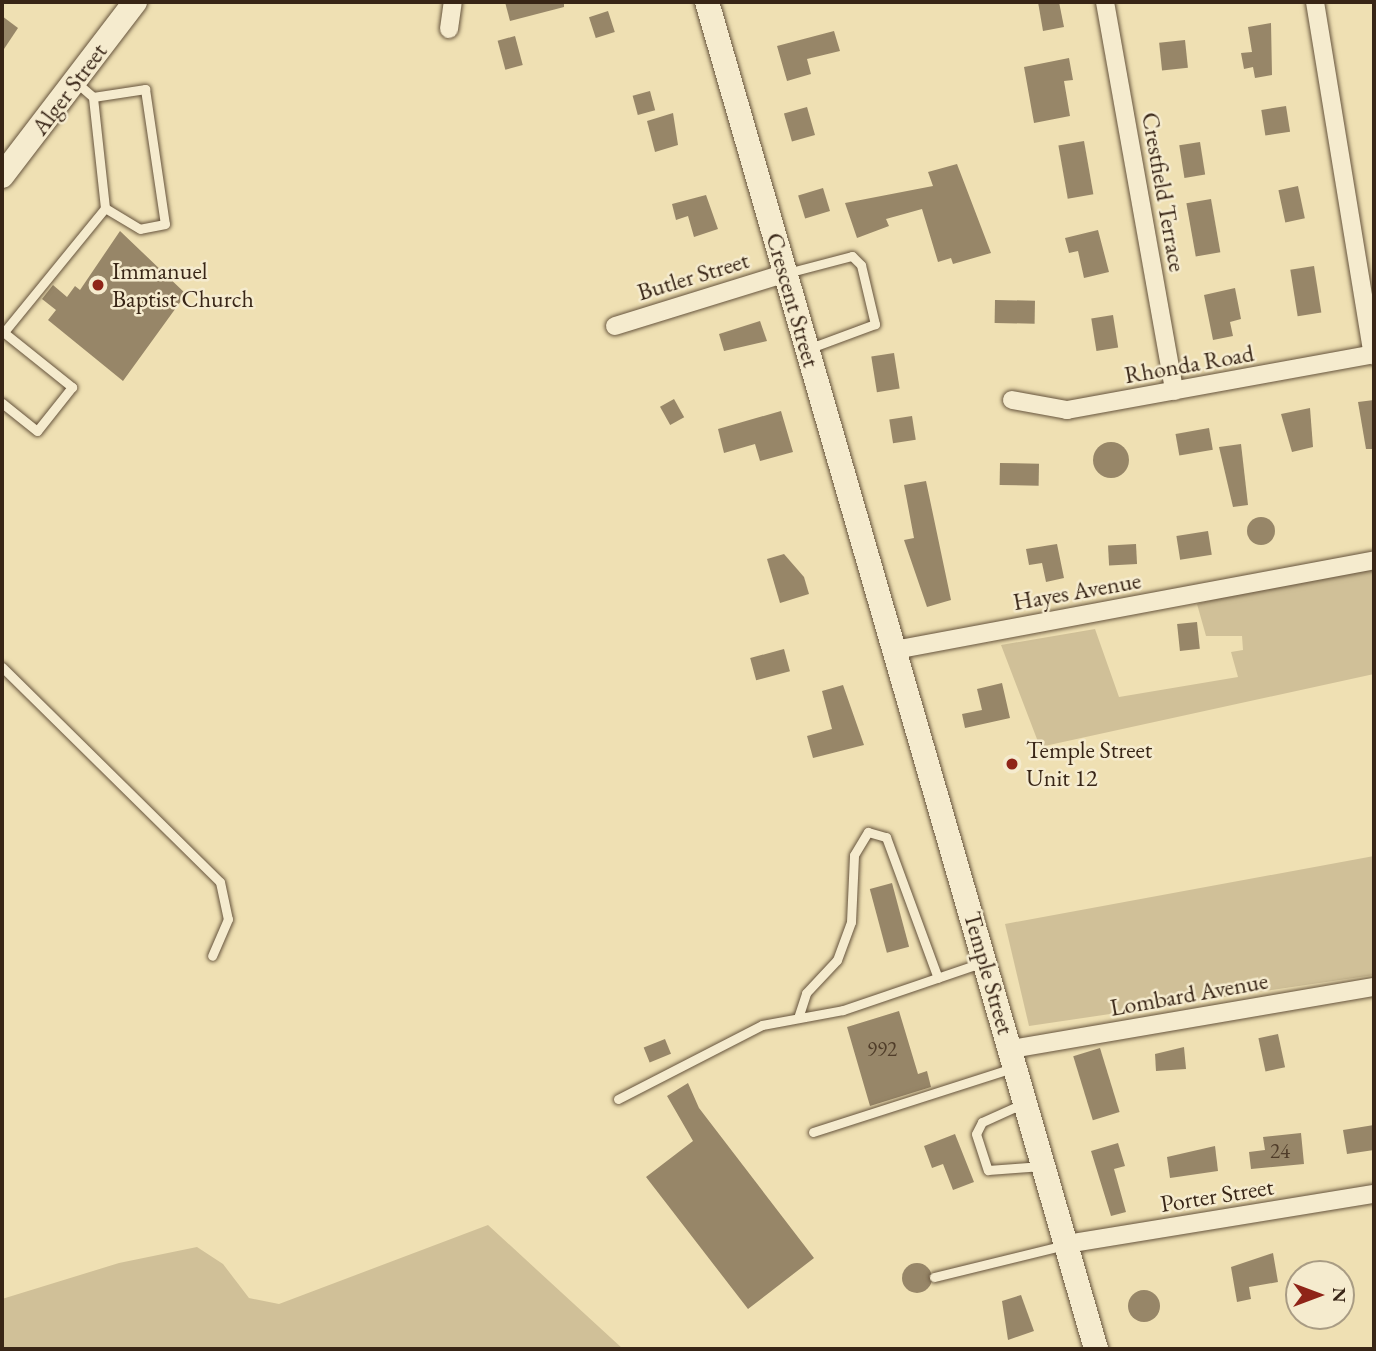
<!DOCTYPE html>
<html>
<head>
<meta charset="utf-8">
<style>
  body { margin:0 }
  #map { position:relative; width:1376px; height:1351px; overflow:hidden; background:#efe0b3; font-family:"EB Garamond",serif }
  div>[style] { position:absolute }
  .green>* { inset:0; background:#d0c098 }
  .building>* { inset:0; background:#978668; transform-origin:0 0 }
  .round { border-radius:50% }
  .roads { filter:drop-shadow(0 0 2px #66543d) drop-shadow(0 0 2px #66543d) }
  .service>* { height:9px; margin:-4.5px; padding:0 4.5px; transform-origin:4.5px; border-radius:4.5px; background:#f5ebce }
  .minor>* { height:18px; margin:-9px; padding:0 9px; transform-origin:9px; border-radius:9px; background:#f5ebce }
  .secondary>* { height:24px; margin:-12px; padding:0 12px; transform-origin:12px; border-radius:12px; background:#f5ebce }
  .dots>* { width:19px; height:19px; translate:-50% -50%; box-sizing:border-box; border:4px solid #f5ebce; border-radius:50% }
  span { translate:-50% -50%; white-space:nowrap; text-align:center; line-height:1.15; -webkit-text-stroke:5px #f5ebce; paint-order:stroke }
  .number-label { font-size:21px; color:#503d2a }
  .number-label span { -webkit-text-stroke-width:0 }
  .street-label { font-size:24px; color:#382516 }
  .poi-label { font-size:24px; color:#382516 }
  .left { translate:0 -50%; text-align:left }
  .frame { position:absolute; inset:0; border:4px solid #382516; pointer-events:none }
  .north { position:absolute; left:1285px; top:1260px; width:70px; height:70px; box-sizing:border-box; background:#f5ebce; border:2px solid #a99c84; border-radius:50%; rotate:90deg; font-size:19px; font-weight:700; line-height:28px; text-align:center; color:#382516 }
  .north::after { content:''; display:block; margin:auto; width:24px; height:32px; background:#8f2418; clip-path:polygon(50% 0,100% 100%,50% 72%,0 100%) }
</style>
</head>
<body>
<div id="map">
  <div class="green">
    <div style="clip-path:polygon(1374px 570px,1374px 674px,1040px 747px,1001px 645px,1095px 629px,1119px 697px,1238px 677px,1231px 652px,1243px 650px,1242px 636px,1206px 636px,1197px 604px,1285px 581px)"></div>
    <div style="clip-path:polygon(1374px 856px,1374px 975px,1029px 1026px,1005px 924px)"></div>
    <div style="clip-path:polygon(488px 1225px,623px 1349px,2px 1349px,2px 1299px,119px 1263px,197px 1247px,223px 1264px,249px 1298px,279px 1304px)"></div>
  </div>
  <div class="building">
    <div style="clip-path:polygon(505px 2px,564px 2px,564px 7px,510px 21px)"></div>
    <div style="clip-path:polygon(1038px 2px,1059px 2px,1064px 27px,1043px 31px)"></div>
    <div style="left:608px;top:11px;width:22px;height:20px;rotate:72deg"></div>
    <div style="clip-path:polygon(2px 16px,18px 28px,2px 52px)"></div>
    <div style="clip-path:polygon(1271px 23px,1272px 75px,1255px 78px,1253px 67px,1244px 69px,1241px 53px,1252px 52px,1248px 27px)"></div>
    <div style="clip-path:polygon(834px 31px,840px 51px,807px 59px,811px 74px,787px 81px,777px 46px)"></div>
    <div style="left:515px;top:36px;width:30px;height:18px;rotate:75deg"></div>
    <div style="left:1185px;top:40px;width:28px;height:26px;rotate:84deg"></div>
    <div style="clip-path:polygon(1069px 58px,1073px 80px,1064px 81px,1070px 116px,1034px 123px,1024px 67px)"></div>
    <div style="left:650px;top:91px;width:20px;height:18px;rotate:75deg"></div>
    <div style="left:1286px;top:106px;width:26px;height:25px;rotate:81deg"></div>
    <div style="left:807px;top:107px;width:29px;height:24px;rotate:74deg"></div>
    <div style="clip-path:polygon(673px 113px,678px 145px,655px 152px,647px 121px)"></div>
    <div style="left:1084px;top:141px;width:54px;height:26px;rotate:80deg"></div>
    <div style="left:1200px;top:142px;width:33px;height:21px;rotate:81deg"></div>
    <div style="clip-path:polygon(957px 164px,991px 253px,953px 264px,951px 258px,938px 262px,922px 209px,886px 219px,889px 226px,857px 238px,845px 203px,933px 186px,928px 172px)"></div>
    <div style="left:1298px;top:186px;width:33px;height:20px;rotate:78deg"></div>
    <div style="left:823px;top:188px;width:24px;height:26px;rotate:73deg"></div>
    <div style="clip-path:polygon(706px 195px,718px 229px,694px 237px,688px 216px,676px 220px,672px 204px)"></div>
    <div style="left:1211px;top:199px;width:54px;height:25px;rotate:80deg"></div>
    <div style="clip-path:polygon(1098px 230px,1109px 272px,1084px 278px,1078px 251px,1069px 253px,1065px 238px)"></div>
    <div style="clip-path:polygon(120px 231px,186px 294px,123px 381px,48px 320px,56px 310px,42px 299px,53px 285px,67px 297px,75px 286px,80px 290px)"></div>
    <div style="left:1314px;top:266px;width:47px;height:24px;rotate:81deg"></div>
    <div style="clip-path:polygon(1235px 288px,1241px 319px,1230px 322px,1233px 336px,1213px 340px,1204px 295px)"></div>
    <div style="left:995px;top:300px;width:40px;height:23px;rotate:1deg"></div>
    <div style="left:1113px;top:315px;width:33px;height:22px;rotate:81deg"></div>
    <div style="clip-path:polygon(760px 321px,767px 341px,724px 351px,719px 334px)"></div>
    <div style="left:894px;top:353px;width:36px;height:23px;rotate:81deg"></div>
    <div style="left:674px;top:399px;width:21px;height:16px;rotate:61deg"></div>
    <div style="clip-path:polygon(1374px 400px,1374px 449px,1366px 449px,1358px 402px)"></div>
    <div style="clip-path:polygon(1310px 408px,1313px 447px,1292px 452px,1281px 414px)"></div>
    <div style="clip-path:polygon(781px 411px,793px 452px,760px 461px,755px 444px,724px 453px,718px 429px)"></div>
    <div style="left:912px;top:416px;width:24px;height:23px;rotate:81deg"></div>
    <div style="left:1209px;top:428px;width:22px;height:34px;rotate:80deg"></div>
    <div class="round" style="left:1093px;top:442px;width:36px;height:36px"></div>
    <div style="clip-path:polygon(1241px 444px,1248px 505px,1233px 507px,1219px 447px)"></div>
    <div style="left:1000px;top:463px;width:39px;height:22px;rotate:1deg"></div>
    <div style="clip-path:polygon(926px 481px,951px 600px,927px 607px,904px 540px,914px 538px,904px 485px)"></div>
    <div class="round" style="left:1247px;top:517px;width:28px;height:28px"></div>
    <div style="left:1208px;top:531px;width:24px;height:32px;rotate:81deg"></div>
    <div style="clip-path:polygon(1057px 544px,1064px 578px,1046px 582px,1042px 563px,1029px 565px,1026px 549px)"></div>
    <div style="left:1136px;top:544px;width:20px;height:28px;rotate:87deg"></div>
    <div style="clip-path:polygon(784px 554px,804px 577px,809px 594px,780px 603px,767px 559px)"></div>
    <div style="left:1197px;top:622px;width:27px;height:20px;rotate:84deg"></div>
    <div style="left:784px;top:649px;width:23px;height:35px;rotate:75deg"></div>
    <div style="clip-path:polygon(1002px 683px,1010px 718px,965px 728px,962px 714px,982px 710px,977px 689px)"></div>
    <div style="clip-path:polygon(843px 685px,864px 745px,813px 758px,807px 736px,832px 729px,822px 691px)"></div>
    <div style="left:892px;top:883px;width:66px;height:23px;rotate:75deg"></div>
    <div style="clip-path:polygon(899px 1011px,918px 1074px,927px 1071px,931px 1087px,870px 1106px,847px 1027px)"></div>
    <div style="left:1278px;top:1034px;width:34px;height:20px;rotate:78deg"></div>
    <div style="left:665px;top:1039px;width:16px;height:23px;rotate:68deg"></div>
    <div style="clip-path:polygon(1184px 1047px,1186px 1069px,1156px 1071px,1155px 1054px)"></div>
    <div style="left:1100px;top:1048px;width:67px;height:28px;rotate:73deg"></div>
    <div style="clip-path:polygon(688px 1083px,699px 1108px,814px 1258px,748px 1309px,646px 1177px,693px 1141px,667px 1096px)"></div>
    <div style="clip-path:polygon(1374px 1125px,1374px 1150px,1347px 1154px,1343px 1130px)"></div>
    <div style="clip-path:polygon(1301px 1133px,1304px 1164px,1251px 1169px,1249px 1152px,1265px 1150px,1263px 1137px)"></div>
    <div style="clip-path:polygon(955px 1134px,974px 1182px,953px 1190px,943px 1164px,932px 1168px,924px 1146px)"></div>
    <div style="clip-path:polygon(1118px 1143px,1125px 1166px,1114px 1169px,1126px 1212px,1111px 1216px,1091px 1151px)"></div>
    <div style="clip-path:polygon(1215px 1146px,1218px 1171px,1170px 1178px,1167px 1157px)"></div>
    <div style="clip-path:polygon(1273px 1253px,1278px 1282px,1249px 1287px,1251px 1299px,1237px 1302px,1231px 1267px)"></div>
    <div class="round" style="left:902px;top:1263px;width:30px;height:30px"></div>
    <div class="round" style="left:1128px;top:1290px;width:32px;height:32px"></div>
    <div style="clip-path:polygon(1021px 1295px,1034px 1331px,1008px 1340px,1002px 1301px)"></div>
  </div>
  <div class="roads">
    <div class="service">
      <div style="left:93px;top:97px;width:53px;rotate:-8.7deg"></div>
      <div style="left:145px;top:89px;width:136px;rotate:81.6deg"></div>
      <div style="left:165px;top:224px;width:25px;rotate:169deg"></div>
      <div style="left:140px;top:229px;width:41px;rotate:-149deg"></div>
      <div style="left:787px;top:273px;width:67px;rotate:-14.7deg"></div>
      <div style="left:852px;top:256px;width:13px;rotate:45deg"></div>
      <div style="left:861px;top:265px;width:61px;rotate:76.7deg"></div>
      <div style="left:875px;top:324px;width:69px;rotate:159.7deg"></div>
      <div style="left:2px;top:331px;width:90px;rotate:38.7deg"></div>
      <div style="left:72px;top:387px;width:56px;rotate:128.5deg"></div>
      <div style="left:37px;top:431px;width:45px;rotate:-141.3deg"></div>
      <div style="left:4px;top:332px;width:160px;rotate:-50.8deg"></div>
      <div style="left:105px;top:208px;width:112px;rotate:-96.2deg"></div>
      <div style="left:93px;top:97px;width:23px;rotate:-139deg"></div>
      <div style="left:2px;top:667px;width:306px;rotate:44.6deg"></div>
      <div style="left:220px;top:882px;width:38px;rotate:78deg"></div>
      <div style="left:228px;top:919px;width:40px;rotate:113.4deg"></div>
      <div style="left:798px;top:1018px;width:26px;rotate:-72deg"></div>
      <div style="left:806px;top:993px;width:45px;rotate:-46.8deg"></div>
      <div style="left:837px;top:960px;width:40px;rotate:-69.8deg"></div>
      <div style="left:851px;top:922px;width:67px;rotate:-87.4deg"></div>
      <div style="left:854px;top:855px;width:27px;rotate:-59deg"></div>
      <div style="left:868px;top:832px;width:19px;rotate:16deg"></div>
      <div style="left:886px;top:837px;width:150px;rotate:69.8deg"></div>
      <div style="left:618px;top:1099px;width:162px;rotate:-27.2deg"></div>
      <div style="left:762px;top:1025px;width:82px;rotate:-10.5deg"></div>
      <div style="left:843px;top:1010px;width:149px;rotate:-18.8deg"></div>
      <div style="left:1022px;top:1104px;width:44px;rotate:155.8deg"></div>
      <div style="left:982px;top:1122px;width:13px;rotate:117deg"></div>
      <div style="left:976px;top:1134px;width:38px;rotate:72deg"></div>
      <div style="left:988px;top:1170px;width:54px;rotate:-4.2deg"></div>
      <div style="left:813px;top:1132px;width:212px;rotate:-17.8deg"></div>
      <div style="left:934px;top:1277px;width:135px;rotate:-13.7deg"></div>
    </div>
    <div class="minor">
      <div style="left:1105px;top:2px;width:395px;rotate:79.9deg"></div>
      <div style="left:1315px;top:2px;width:358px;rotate:80.7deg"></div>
      <div style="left:449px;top:29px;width:27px;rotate:-82deg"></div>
      <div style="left:615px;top:326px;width:179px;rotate:-17.2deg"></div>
      <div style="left:1012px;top:400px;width:56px;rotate:10.3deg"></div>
      <div style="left:1067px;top:410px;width:312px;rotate:-10.3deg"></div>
      <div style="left:895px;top:650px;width:487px;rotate:-10.6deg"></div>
      <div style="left:1011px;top:1049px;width:368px;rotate:-9.7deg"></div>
      <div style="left:1067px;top:1244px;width:311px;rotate:-9.3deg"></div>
    </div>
    <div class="secondary">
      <div style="left:707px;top:2px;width:1402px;rotate:73.89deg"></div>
      <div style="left:2px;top:176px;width:219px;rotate:-52.6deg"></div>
    </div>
  </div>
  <div class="dots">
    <div style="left:98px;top:285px;background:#8f2418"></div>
    <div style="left:1012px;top:764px;background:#8f2418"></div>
  </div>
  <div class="number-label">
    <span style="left:882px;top:1049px">992</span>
    <span style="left:1280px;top:1151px">24</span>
  </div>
  <div class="street-label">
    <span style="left:69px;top:89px;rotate:-53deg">Alger Street</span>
    <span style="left:1164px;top:192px;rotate:80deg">Crestfield Terrace</span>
    <span style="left:693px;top:276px;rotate:-17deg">Butler Street</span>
    <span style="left:793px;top:300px;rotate:74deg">Crescent Street</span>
    <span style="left:1189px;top:364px;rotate:-10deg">Rhonda Road</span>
    <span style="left:1077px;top:591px;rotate:-10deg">Hayes Avenue</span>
    <span style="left:989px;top:973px;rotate:74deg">Temple Street</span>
    <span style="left:1189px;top:994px;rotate:-10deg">Lombard Avenue</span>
    <span style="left:1217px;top:1195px;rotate:-9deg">Porter Street</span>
  </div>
  <div class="poi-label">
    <span class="left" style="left:112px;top:285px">Immanuel<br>Baptist Church</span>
    <span class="left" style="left:1026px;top:764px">Temple Street<br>Unit 12</span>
  </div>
  <div class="frame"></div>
  <div class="north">N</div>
</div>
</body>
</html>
